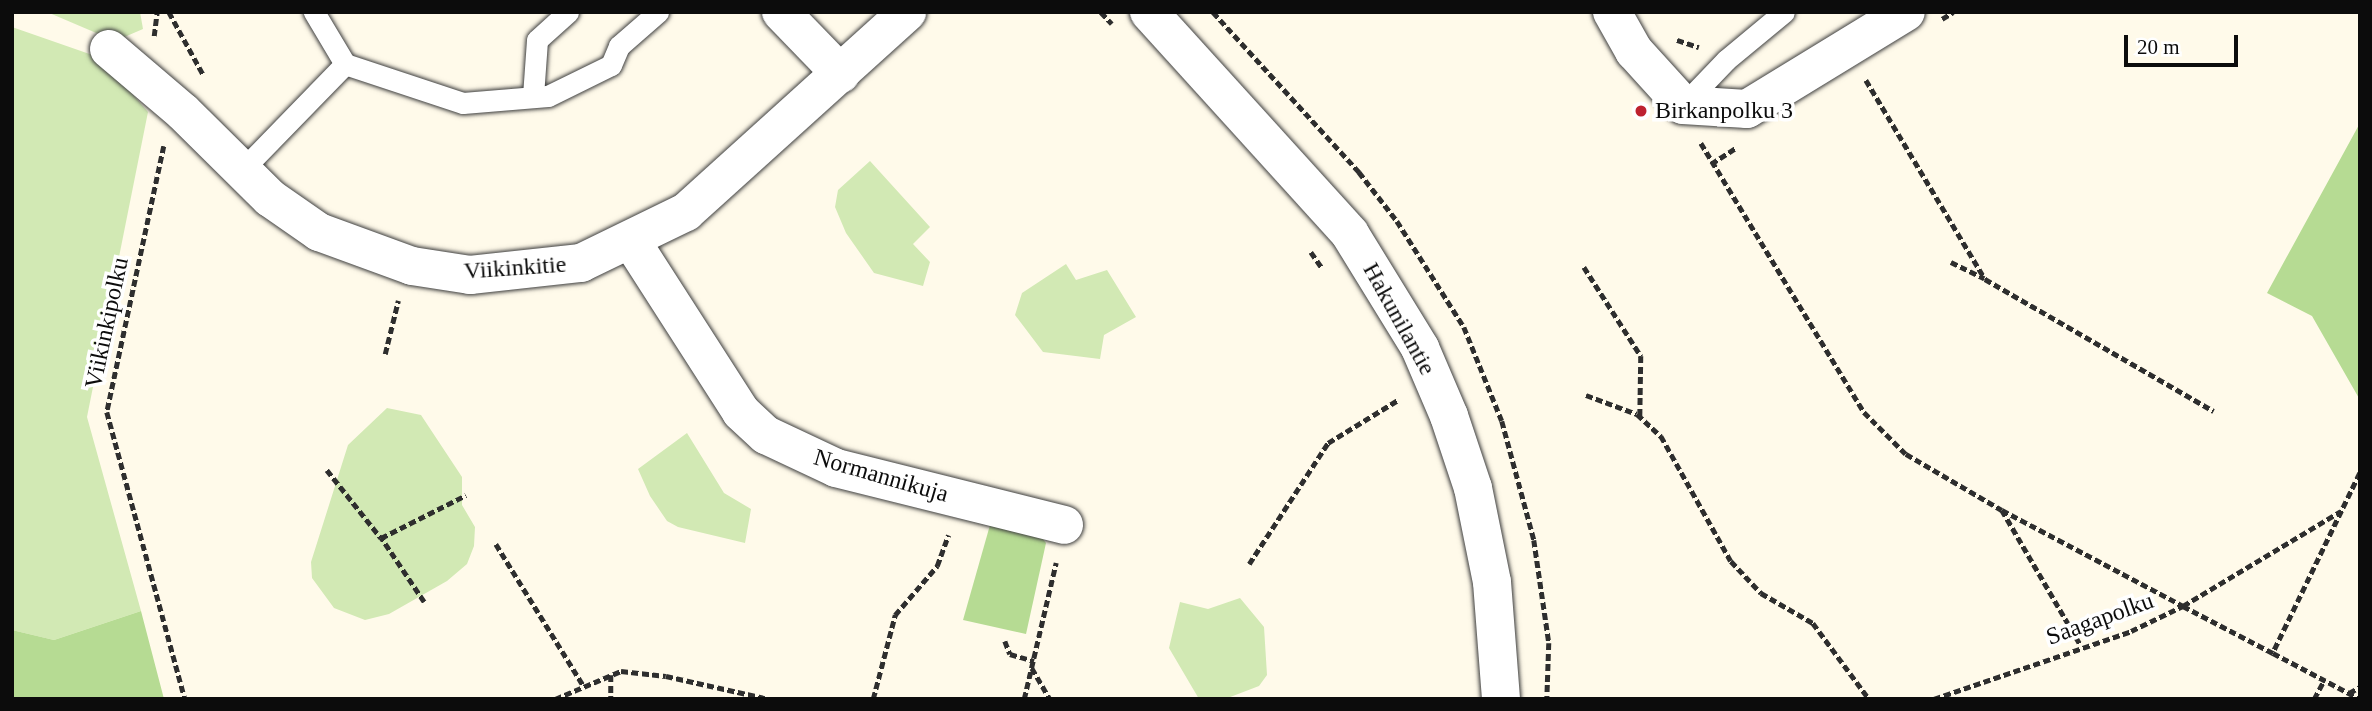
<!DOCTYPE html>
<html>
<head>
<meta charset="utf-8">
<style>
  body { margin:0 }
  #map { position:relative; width:2372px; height:711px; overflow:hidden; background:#fffaea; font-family:"Times New Roman",serif }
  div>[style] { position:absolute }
  .green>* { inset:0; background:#d2e9b4 }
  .forest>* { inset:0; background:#b6db93 }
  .path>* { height:4.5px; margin-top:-2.25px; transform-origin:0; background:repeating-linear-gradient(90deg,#2e2e2e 0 7px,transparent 0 10.5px) }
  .roads { filter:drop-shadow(0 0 2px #3f3f3f) drop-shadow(0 0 2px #3f3f3f) }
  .service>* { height:21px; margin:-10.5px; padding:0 10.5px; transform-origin:10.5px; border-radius:10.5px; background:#fff }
  .minor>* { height:38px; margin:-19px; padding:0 19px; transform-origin:19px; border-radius:19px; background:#fff }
  .tertiary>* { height:38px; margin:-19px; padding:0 19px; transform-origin:19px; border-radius:19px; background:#fff }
  .dots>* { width:19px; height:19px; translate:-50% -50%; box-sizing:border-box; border:4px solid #fff; border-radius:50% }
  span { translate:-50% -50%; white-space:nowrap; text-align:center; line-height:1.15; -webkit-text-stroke:7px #fff; paint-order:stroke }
  .poi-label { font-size:24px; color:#0c0c0c }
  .left { translate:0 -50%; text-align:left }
  .street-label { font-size:24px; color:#0c0c0c }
  .frame { position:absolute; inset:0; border:14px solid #0c0c0c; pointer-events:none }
  .scale { position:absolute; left:2124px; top:35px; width:114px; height:32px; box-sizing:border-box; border:4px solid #0c0c0c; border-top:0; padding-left:9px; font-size:21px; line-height:24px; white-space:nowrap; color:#0c0c0c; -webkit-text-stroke:5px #fff; paint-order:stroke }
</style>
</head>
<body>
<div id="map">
  <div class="green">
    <div style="clip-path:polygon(47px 12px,140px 12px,143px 29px,115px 41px)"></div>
    <div style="clip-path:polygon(12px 27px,101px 58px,148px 112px,87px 417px,141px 611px,54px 640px,12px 630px)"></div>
    <div style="clip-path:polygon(870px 161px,930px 227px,913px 244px,930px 262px,923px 286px,874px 273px,846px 233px,835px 207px,838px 190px)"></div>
    <div style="clip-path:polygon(1066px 264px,1076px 280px,1107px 270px,1136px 317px,1104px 335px,1100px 359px,1043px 352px,1015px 315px,1022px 293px)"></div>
    <div style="clip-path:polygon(387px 408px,421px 415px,462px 477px,462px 505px,475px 527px,474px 546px,467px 564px,447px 581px,389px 614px,365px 620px,334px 608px,312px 578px,311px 562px,348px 445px)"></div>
    <div style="clip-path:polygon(687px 433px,724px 493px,751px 509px,745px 543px,678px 527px,667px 521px,650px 496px,638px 469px)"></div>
    <div style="clip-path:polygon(1240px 598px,1264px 627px,1267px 675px,1259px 686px,1225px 699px,1199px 699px,1169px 648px,1180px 602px,1208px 609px)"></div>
  </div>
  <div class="forest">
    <div style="clip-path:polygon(2360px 123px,2360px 400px,2312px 316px,2267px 293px)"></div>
    <div style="clip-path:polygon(992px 518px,1036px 530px,1046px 543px,1026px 634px,963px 620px)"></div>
    <div style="clip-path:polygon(141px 611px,164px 699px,12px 699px,12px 630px,54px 640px)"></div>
  </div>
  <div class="path">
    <div style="left:169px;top:12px;width:73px;rotate:61.3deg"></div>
    <div style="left:1101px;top:12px;width:16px;rotate:47deg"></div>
    <div style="left:1213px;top:12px;width:217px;rotate:47.6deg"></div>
    <div style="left:1359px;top:172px;width:62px;rotate:52.2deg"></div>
    <div style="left:1397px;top:221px;width:125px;rotate:57.7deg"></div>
    <div style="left:1464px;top:327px;width:101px;rotate:68deg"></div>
    <div style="left:1502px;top:421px;width:123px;rotate:74.9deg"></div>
    <div style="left:1534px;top:540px;width:104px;rotate:81.7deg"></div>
    <div style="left:1549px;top:643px;width:56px;rotate:92deg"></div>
    <div style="left:1942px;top:19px;width:13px;rotate:-32deg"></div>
    <div style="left:154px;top:36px;width:24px;rotate:-83deg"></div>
    <div style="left:1677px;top:40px;width:23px;rotate:18deg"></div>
    <div style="left:1866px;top:80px;width:232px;rotate:59.1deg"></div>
    <div style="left:1985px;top:279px;width:264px;rotate:30deg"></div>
    <div style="left:1701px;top:143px;width:315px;rotate:58.8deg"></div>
    <div style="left:1864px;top:412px;width:59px;rotate:45deg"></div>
    <div style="left:1906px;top:454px;width:111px;rotate:30.3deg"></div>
    <div style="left:2002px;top:510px;width:205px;rotate:27.9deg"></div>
    <div style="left:2183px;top:606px;width:184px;rotate:-31deg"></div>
    <div style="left:164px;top:146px;width:272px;rotate:102.1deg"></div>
    <div style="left:107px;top:412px;width:297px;rotate:74.8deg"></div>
    <div style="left:1711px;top:164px;width:30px;rotate:-33deg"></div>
    <div style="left:1311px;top:252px;width:19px;rotate:55deg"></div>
    <div style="left:1951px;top:262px;width:37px;rotate:26deg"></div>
    <div style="left:1584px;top:267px;width:106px;rotate:57.4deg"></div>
    <div style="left:1641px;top:356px;width:61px;rotate:90.9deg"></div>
    <div style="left:385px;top:354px;width:55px;rotate:-76.2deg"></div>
    <div style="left:1586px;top:395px;width:54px;rotate:20.4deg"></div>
    <div style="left:1637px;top:414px;width:33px;rotate:43deg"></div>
    <div style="left:1661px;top:436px;width:143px;rotate:60.8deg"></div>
    <div style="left:1731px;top:561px;width:44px;rotate:46.8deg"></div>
    <div style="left:1761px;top:593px;width:60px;rotate:30deg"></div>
    <div style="left:1813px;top:623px;width:94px;rotate:53.6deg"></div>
    <div style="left:327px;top:470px;width:87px;rotate:51.5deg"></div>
    <div style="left:2360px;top:473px;width:200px;rotate:115.8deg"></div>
    <div style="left:2273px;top:653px;width:98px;rotate:27.9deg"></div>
    <div style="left:2002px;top:510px;width:157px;rotate:59.8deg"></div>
    <div style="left:496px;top:544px;width:166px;rotate:58.3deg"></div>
    <div style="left:1249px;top:564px;width:145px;rotate:-56.9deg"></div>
    <div style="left:1328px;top:443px;width:82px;rotate:-31.6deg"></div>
    <div style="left:424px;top:602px;width:77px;rotate:-123.9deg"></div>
    <div style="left:381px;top:538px;width:95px;rotate:-26.8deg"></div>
    <div style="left:1005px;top:641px;width:14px;rotate:69deg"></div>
    <div style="left:1010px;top:654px;width:25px;rotate:16deg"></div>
    <div style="left:1032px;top:668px;width:36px;rotate:60deg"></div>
    <div style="left:611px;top:675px;width:24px;rotate:90deg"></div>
    <div style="left:2349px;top:693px;width:13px;rotate:-29deg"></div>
    <div style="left:555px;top:699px;width:72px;rotate:-23deg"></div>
    <div style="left:621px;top:671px;width:45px;rotate:6.3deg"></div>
    <div style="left:666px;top:676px;width:106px;rotate:12.6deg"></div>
    <div style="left:873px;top:699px;width:87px;rotate:-75.3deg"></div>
    <div style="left:895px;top:615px;width:65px;rotate:-49.4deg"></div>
    <div style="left:937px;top:566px;width:33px;rotate:-70deg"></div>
    <div style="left:1024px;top:699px;width:140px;rotate:-76.8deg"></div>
    <div style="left:1934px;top:699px;width:208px;rotate:-19deg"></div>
    <div style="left:2131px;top:631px;width:58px;rotate:-25.7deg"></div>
    <div style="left:2183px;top:606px;width:102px;rotate:27.6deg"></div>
    <div style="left:2314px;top:699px;width:21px;rotate:-62deg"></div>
  </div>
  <div class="roads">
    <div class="service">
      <div style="left:345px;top:64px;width:124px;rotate:18.3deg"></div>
      <div style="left:463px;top:103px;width:85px;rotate:-4.7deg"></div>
      <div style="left:548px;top:96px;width:70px;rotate:-26.2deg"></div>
      <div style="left:611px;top:65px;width:21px;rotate:-67deg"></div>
      <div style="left:619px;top:46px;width:52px;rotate:-41.1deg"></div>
      <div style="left:533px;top:96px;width:56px;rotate:-85.9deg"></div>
      <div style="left:537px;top:40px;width:42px;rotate:-42.1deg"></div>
      <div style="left:1683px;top:105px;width:62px;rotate:-46.3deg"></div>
      <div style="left:1726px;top:60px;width:75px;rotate:-39.6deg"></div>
      <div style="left:242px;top:170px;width:148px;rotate:-45.8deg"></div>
      <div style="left:345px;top:64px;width:61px;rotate:-120.8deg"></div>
    </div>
    <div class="minor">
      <div style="left:781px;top:12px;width:86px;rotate:45.9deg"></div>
      <div style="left:1612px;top:12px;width:45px;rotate:60.6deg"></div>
      <div style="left:1634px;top:51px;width:73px;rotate:47.8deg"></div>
      <div style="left:1683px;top:105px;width:64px;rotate:3.6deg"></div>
      <div style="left:1747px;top:109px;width:186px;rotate:-31.4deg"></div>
      <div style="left:109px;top:49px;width:97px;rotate:40.4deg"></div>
      <div style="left:183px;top:112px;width:122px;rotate:44.7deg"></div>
      <div style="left:270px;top:198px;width:60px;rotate:34.8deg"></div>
      <div style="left:319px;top:232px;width:99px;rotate:20.1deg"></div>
      <div style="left:412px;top:266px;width:59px;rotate:8.8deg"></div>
      <div style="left:470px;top:275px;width:112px;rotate:-6.2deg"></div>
      <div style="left:581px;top:263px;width:117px;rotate:-25.9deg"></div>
      <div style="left:686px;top:212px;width:298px;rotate:-42.1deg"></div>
      <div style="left:632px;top:242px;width:202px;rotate:57.3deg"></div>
      <div style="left:741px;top:412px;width:34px;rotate:43deg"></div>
      <div style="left:766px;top:435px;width:77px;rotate:25.2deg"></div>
      <div style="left:836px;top:468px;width:235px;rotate:14deg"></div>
    </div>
    <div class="tertiary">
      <div style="left:1149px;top:12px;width:299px;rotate:47.8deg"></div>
      <div style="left:1350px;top:234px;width:134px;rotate:58.4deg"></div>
      <div style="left:1420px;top:348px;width:74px;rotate:66.9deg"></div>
      <div style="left:1449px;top:416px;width:76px;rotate:71.6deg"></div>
      <div style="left:1473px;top:488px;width:96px;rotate:78.6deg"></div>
      <div style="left:1492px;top:582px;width:117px;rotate:85.6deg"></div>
    </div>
  </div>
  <div class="dots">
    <div style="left:1641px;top:111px;background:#be212f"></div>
  </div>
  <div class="poi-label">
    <span class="left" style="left:1655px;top:111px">Birkanpolku 3</span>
  </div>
  <div class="street-label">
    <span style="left:515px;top:268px;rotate:-4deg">Viikinkitie</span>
    <span style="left:1399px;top:319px;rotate:61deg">Hakunilantie</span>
    <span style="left:107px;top:323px;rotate:-78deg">Viikinkipolku</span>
    <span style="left:881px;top:476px;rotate:16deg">Normannikuja</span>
    <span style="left:2100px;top:619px;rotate:-20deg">Saagapolku</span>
  </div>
  <div class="frame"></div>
  <div class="scale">20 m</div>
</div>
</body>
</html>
